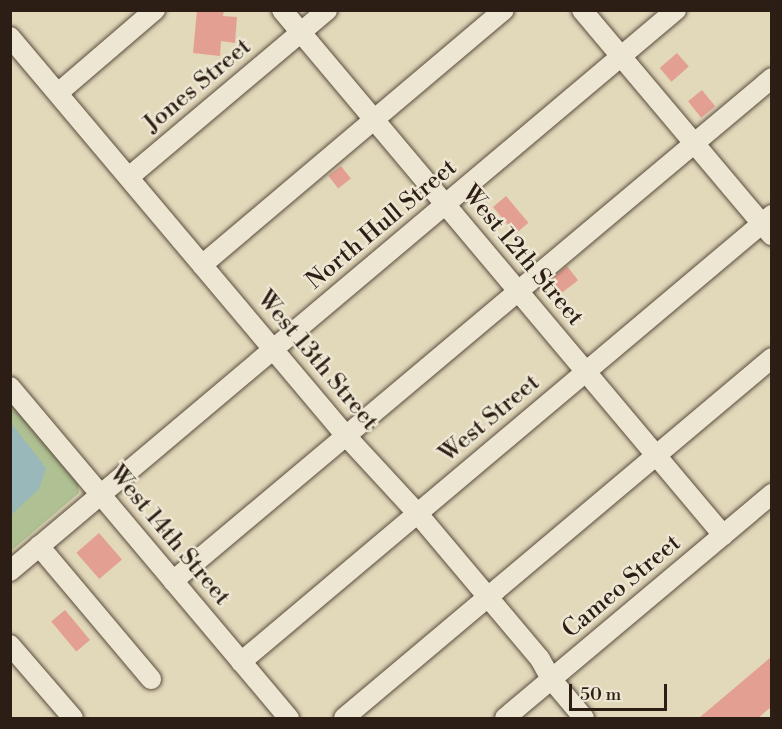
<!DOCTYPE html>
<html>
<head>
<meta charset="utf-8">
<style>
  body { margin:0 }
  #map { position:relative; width:782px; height:729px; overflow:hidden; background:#e2d8ba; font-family:"Libre Bodoni",serif }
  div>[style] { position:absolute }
  .green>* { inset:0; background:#afc093 }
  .water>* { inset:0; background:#98b8b9 }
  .building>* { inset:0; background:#e3a092; transform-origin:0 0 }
  .roads { filter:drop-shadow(0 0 2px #5a4c3e) drop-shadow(0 0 2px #5a4c3e) }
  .minor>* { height:20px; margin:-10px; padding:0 10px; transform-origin:10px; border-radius:10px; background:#ece6d2 }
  span { translate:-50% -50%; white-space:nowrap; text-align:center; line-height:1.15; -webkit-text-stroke:5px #ece6d2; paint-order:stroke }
  .street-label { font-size:24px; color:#2c1e15 }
  .frame { position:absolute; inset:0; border:12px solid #2c1e15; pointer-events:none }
  .scale { position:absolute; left:569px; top:684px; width:98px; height:27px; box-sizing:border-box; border:3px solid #2c1e15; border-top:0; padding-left:8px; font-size:18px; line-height:21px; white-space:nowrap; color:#2c1e15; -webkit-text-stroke:4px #ece6d2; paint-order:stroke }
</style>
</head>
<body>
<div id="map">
  <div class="green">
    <div style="clip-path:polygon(10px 401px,78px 482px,79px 493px,11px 551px)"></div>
  </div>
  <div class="water">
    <div style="clip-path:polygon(11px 423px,46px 468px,39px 489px,11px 515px)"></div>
  </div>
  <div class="building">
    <div style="clip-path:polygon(197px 10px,224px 10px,223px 16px,237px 17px,235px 43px,221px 41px,220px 56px,193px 53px)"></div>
    <div style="left:677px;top:53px;width:18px;height:23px;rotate:49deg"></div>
    <div style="left:702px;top:90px;width:21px;height:18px;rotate:51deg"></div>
    <div style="left:341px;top:166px;width:16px;height:16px;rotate:52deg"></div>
    <div style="left:506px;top:196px;width:35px;height:17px;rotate:50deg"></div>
    <div style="left:567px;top:266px;width:18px;height:25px;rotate:52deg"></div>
    <div style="left:99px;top:533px;width:35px;height:30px;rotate:49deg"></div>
    <div style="left:65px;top:610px;width:39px;height:18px;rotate:50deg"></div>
    <div style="clip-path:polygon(771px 657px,771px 707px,758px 718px,699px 718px)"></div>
  </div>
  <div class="roads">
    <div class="minor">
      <div style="left:282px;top:10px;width:686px;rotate:49.97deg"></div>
      <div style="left:582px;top:10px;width:295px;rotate:49.9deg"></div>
      <div style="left:10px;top:37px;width:523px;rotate:49.89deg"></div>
      <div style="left:347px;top:437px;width:105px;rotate:47.3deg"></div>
      <div style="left:418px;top:514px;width:189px;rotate:49.9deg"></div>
      <div style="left:540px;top:659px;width:23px;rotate:61deg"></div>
      <div style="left:551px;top:679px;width:51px;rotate:49.8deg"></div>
      <div style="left:58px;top:93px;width:128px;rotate:-40.6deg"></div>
      <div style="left:129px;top:177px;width:259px;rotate:-40.1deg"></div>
      <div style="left:202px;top:265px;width:395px;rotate:-40.2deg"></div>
      <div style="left:10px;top:387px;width:433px;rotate:49.9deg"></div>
      <div style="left:39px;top:546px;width:174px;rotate:49.9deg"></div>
      <div style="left:10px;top:571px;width:871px;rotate:-40.11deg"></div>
      <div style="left:173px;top:581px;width:782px;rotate:-40.02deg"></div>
      <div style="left:10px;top:645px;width:96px;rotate:49.2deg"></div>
      <div style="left:241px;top:662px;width:694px;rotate:-40.09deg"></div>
      <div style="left:344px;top:718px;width:559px;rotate:-40.07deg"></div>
      <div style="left:505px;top:718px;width:349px;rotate:-40deg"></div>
    </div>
  </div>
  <div class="street-label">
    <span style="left:198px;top:86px;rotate:-40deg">Jones Street</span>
    <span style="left:382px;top:225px;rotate:-40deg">North Hull Street</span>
    <span style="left:522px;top:256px;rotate:50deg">West 12th Street</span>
    <span style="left:317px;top:361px;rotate:50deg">West 13th Street</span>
    <span style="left:490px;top:419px;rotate:-40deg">West Street</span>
    <span style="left:169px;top:536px;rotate:50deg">West 14th Street</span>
    <span style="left:622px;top:587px;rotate:-40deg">Cameo Street</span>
  </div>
  <div class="frame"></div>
  <div class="scale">50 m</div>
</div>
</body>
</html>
